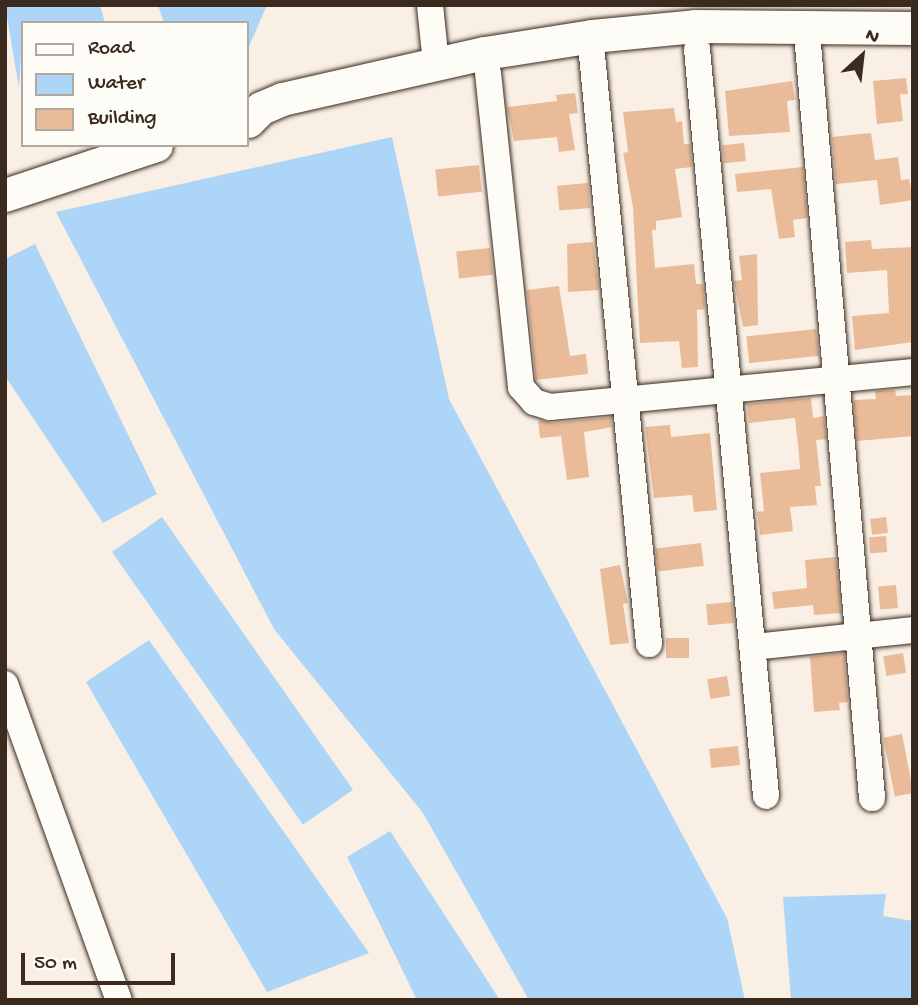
<!DOCTYPE html>
<html>
<head>
<meta charset="utf-8">
<style>
  body { margin:0 }
  #map { position:relative; width:918px; height:1005px; overflow:hidden; background:#f9efe4; font-family:"Gochi Hand",sans-serif }
  div>[style] { position:absolute }
  .water>* { inset:0; background:#add5f7; transform-origin:0 0 }
  .building>* { inset:0; background:#e9bb99; transform-origin:0 0 }
  .roads { filter:drop-shadow(0 0 2px #3b2a1e) drop-shadow(0 0 2px #3b2a1e) }
  .minor>* { height:26px; margin:-13px; padding:0 13px; transform-origin:13px; border-radius:13px; background:#fdfcf7 }
  .major>* { height:33px; margin:-16.5px; padding:0 16.5px; transform-origin:16.5px; border-radius:16.5px; background:#fdfcf7 }
  span { translate:-50% -50%; white-space:nowrap; text-align:center; line-height:1.15; -webkit-text-stroke:6px #fdfcf7; paint-order:stroke }
  .frame { position:absolute; inset:0; border:7px solid #3b2a1e; pointer-events:none }
  .legend { position:absolute; left:21px; top:21px; width:228px; height:126px; box-sizing:border-box; background:#fdfcf7; border:2px solid #afa8a0; margin:0; padding:9px 12px; list-style:none; font-size:21px; color:#3b2a1e }
  .legend li { display:flex; align-items:center; gap:14px; height:35px }
  .legend b { width:35px; border:2px solid #afa8a0 }
  .north { position:absolute; left:827px; top:21px; width:70px; height:70px; -webkit-text-stroke:5px #fdfcf7; paint-order:stroke; rotate:27deg; font-size:19px; font-weight:700; line-height:28px; text-align:center; color:#3b2a1e }
  .north::after { content:''; display:block; margin:auto; width:24px; height:32px; background:#3b2a1e; clip-path:polygon(50% 0,100% 100%,50% 72%,0 100%) }
  .scale { position:absolute; left:21px; top:953px; width:154px; height:32px; box-sizing:border-box; border:4px solid #3b2a1e; border-top:0; padding-left:9px; font-size:21px; line-height:24px; white-space:nowrap; color:#3b2a1e; -webkit-text-stroke:5px #fdfcf7; paint-order:stroke }
</style>
</head>
<body>
<div id="map">
  <div class="water">
    <div style="clip-path:polygon(5px 5px,100px 5px,105px 23px,23px 23px,19px 88px)"></div>
    <div style="clip-path:polygon(158px 5px,267px 5px,247px 51px,247px 23px,164px 23px)"></div>
    <div style="clip-path:polygon(392px 137px,449px 399px,727px 918px,745px 1000px,529px 1000px,423px 813px,274px 629px,56px 212px)"></div>
    <div style="clip-path:polygon(35px 244px,157px 494px,103px 523px,5px 376px,5px 259px)"></div>
    <div style="left:162px;top:517px;width:333px;height:61px;rotate:55deg"></div>
    <div style="clip-path:polygon(149px 640px,369px 953px,267px 992px,86px 682px)"></div>
    <div style="clip-path:polygon(390px 831px,500px 1000px,417px 1000px,347px 857px)"></div>
    <div style="clip-path:polygon(886px 894px,883px 916px,913px 921px,913px 1000px,791px 1000px,783px 897px)"></div>
  </div>
  <div class="building">
    <div style="clip-path:polygon(906px 78px,908px 94px,900px 94px,903px 121px,877px 124px,873px 81px)"></div>
    <div style="clip-path:polygon(792px 81px,795px 100px,787px 101px,790px 132px,729px 136px,725px 91px)"></div>
    <div style="clip-path:polygon(575px 93px,578px 113px,569px 114px,575px 150px,559px 152px,557px 137px,514px 141px,507px 107px,557px 101px,556px 95px)"></div>
    <div style="clip-path:polygon(674px 108px,676px 122px,682px 121px,684px 144px,690px 144px,692px 167px,675px 169px,682px 217px,656px 221px,656px 230px,652px 230px,655px 268px,694px 264px,696px 284px,703px 284px,705px 309px,697px 310px,698px 367px,682px 368px,679px 341px,640px 343px,633px 207px,623px 153px,628px 152px,623px 112px)"></div>
    <div style="clip-path:polygon(871px 133px,875px 160px,898px 157px,901px 180px,909px 179px,913px 200px,880px 205px,877px 180px,836px 184px,832px 137px)"></div>
    <div style="left:744px;top:143px;width:18px;height:22px;rotate:84deg"></div>
    <div style="left:479px;top:165px;width:27px;height:44px;rotate:84deg"></div>
    <div style="clip-path:polygon(803px 167px,807px 218px,793px 220px,795px 237px,779px 239px,771px 189px,737px 192px,735px 174px)"></div>
    <div style="left:588px;top:183px;width:25px;height:31px;rotate:85deg"></div>
    <div style="clip-path:polygon(871px 240px,872px 249px,913px 247px,913px 342px,855px 350px,852px 316px,889px 313px,887px 270px,847px 273px,845px 242px)"></div>
    <div style="clip-path:polygon(593px 242px,599px 290px,568px 292px,567px 244px)"></div>
    <div style="left:490px;top:248px;width:27px;height:34px;rotate:84deg"></div>
    <div style="clip-path:polygon(757px 254px,758px 325px,743px 327px,734px 281px,742px 280px,739px 256px)"></div>
    <div style="clip-path:polygon(559px 286px,570px 356px,586px 354px,588px 374px,536px 380px,527px 290px)"></div>
    <div style="left:816px;top:329px;width:27px;height:70px;rotate:84deg"></div>
    <div style="clip-path:polygon(895px 390px,896px 396px,913px 395px,913px 436px,857px 441px,854px 400px,876px 399px,875px 391px)"></div>
    <div style="clip-path:polygon(811px 398px,813px 418px,824px 416px,826px 439px,816px 440px,821px 486px,815px 486px,817px 505px,790px 507px,793px 531px,760px 535px,757px 512px,764px 511px,760px 473px,800px 469px,799px 454px,795px 418px,749px 423px,747px 404px)"></div>
    <div style="clip-path:polygon(611px 417px,612px 427px,584px 432px,589px 477px,567px 480px,561px 436px,540px 438px,538px 420px,552px 423px)"></div>
    <div style="clip-path:polygon(670px 425px,671px 437px,710px 433px,717px 510px,694px 512px,692px 495px,654px 498px,645px 427px)"></div>
    <div style="left:886px;top:517px;width:16px;height:16px;rotate:83deg"></div>
    <div style="left:886px;top:536px;width:16px;height:17px;rotate:86deg"></div>
    <div style="left:701px;top:543px;width:23px;height:46px;rotate:83deg"></div>
    <div style="clip-path:polygon(836px 557px,841px 613px,814px 615px,813px 605px,774px 609px,772px 592px,807px 588px,805px 560px)"></div>
    <div style="clip-path:polygon(620px 565px,628px 603px,623px 604px,629px 643px,610px 645px,600px 569px)"></div>
    <div style="left:896px;top:585px;width:23px;height:18px;rotate:85deg"></div>
    <div style="left:732px;top:602px;width:21px;height:26px;rotate:85deg"></div>
    <div style="left:666px;top:638px;width:23px;height:20px"></div>
    <div style="clip-path:polygon(844px 653px,848px 702px,839px 703px,840px 710px,814px 712px,810px 657px)"></div>
    <div style="left:903px;top:653px;width:20px;height:20px;rotate:81deg"></div>
    <div style="left:727px;top:676px;width:20px;height:20px;rotate:81deg"></div>
    <div style="left:902px;top:734px;width:60px;height:19px;rotate:79deg"></div>
    <div style="left:738px;top:746px;width:19px;height:29px;rotate:84deg"></div>
  </div>
  <div class="roads">
    <div class="minor">
      <div style="left:430px;top:5px;width:59px;rotate:84.2deg"></div>
      <div style="left:808px;top:45px;width:756px;rotate:85.14deg"></div>
      <div style="left:697px;top:49px;width:750px;rotate:84.72deg"></div>
      <div style="left:592px;top:55px;width:592px;rotate:84.47deg"></div>
      <div style="left:488px;top:73px;width:316px;rotate:84deg"></div>
      <div style="left:521px;top:387px;width:20px;rotate:49deg"></div>
      <div style="left:534px;top:402px;width:17px;rotate:17deg"></div>
      <div style="left:550px;top:407px;width:365px;rotate:-5.5deg"></div>
      <div style="left:754px;top:647px;width:160px;rotate:-6.1deg"></div>
      <div style="left:5px;top:684px;width:336px;rotate:70.2deg"></div>
    </div>
    <div class="major">
      <div style="left:248px;top:121px;width:18px;rotate:-45deg"></div>
      <div style="left:261px;top:108px;width:23px;rotate:-23deg"></div>
      <div style="left:282px;top:99px;width:208px;rotate:-12.8deg"></div>
      <div style="left:485px;top:53px;width:108px;rotate:-9deg"></div>
      <div style="left:592px;top:36px;width:103px;rotate:-5.5deg"></div>
      <div style="left:695px;top:26px;width:218px;rotate:0.5deg"></div>
      <div style="left:5px;top:195px;width:159px;rotate:-18.3deg"></div>
    </div>
  </div>
  <div class="frame"></div>
  <ul class="legend">
  <li><b style="height:9px;background:#fdfcf7"></b>Road</li>
  <li><b style="height:19px;background:#add5f7"></b>Water</li>
  <li><b style="height:19px;background:#e9bb99"></b>Building</li>
  </ul>
  <div class="north">N</div>
  <div class="scale">50 m</div>
</div>
</body>
</html>
